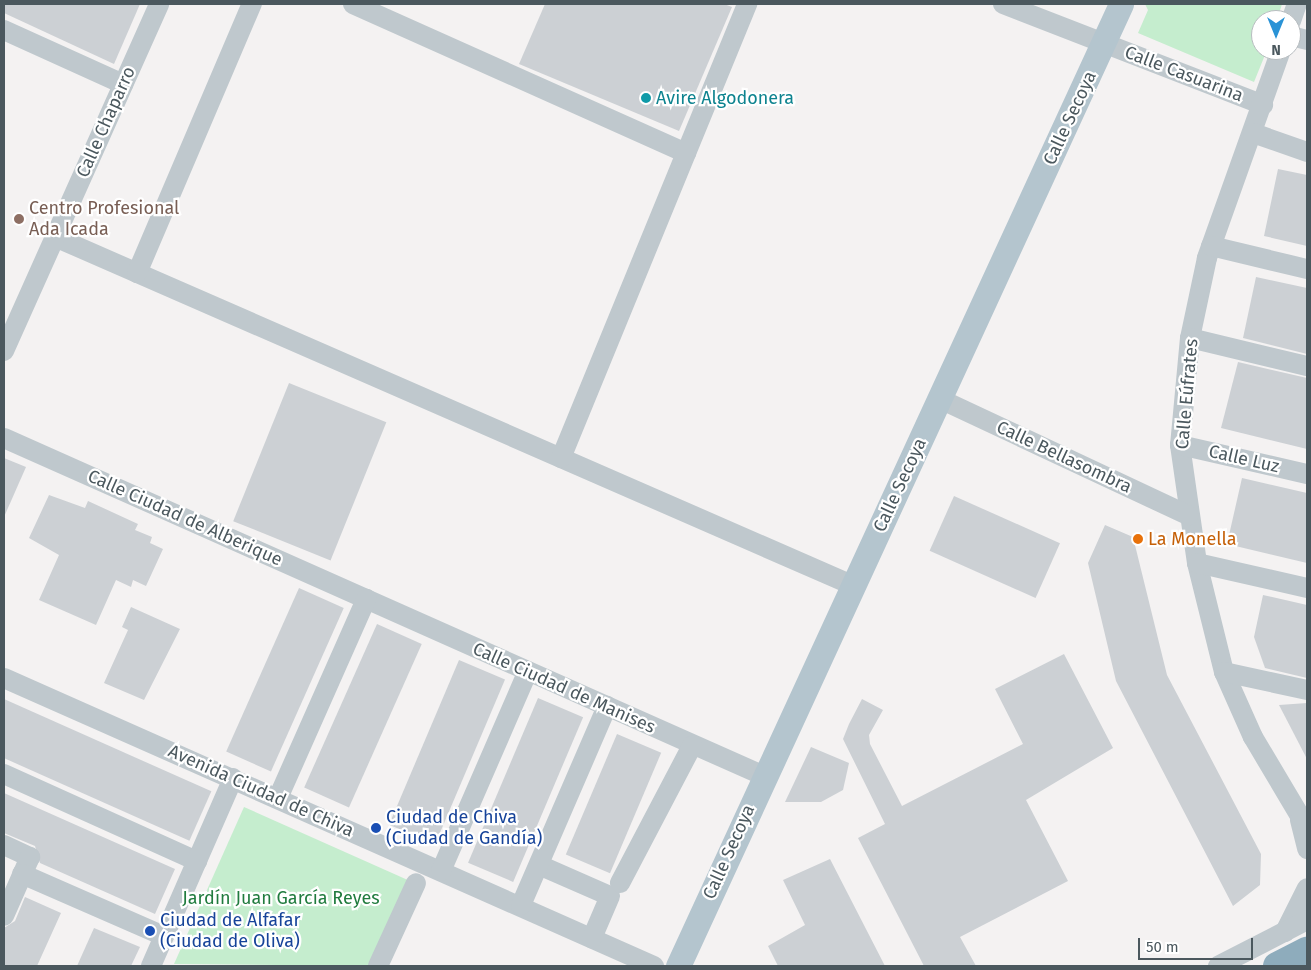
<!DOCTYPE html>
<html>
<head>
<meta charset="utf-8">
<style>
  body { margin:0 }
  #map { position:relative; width:1311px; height:970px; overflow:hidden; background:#f4f2f2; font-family:"Fira Sans",sans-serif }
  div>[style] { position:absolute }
  .green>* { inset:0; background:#c5edce }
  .building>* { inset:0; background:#ccd0d4; transform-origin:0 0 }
  .minor>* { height:20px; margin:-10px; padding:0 10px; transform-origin:10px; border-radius:10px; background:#bfc8cd }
  .major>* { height:25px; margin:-12.5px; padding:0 12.5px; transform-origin:12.5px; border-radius:12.5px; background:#b4c5ce }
  .highway>* { height:28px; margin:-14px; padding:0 14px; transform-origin:14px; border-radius:14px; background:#8eacbc }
  .dots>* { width:14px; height:14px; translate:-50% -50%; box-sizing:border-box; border:2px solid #fff; border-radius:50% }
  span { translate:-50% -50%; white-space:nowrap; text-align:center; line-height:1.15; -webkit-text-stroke:4.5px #fff; paint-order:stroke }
  .street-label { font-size:18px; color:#4b585e }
  .culture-label { font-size:18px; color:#0d838f }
  .left { translate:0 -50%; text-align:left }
  .education-label { font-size:18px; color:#785e54 }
  .food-label { font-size:18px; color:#c56008 }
  .transit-label { font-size:18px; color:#164399 }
  .park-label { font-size:18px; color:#207b3e }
  .frame { position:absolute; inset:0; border:5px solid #4b585e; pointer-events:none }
  .north { position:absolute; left:1251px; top:10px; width:50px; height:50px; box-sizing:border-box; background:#fff; border:1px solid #b7bcbf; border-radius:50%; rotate:180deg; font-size:14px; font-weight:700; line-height:20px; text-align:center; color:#4b585e }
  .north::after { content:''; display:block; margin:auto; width:18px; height:22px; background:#2a93d6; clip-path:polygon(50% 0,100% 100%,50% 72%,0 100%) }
  .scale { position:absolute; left:1138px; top:938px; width:115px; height:22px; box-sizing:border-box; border:2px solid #4b585e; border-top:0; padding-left:6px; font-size:15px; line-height:18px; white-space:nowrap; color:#4b585e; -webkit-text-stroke:4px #fff; paint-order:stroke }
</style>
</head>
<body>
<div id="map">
  <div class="green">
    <div style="clip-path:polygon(1145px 4px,1282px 4px,1277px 20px,1261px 20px,1261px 50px,1267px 50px,1254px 82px,1138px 33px,1148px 10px)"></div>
    <div style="clip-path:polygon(244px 807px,410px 881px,372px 966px,174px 964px)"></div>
  </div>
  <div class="building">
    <div style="clip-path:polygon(4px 4px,140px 4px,114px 64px,4px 13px)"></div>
    <div style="clip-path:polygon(545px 4px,724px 4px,732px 7px,679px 131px,519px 64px)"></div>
    <div style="clip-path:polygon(1278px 169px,1307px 175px,1307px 246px,1264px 236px)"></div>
    <div style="clip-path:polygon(1256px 277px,1307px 288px,1307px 354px,1243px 338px)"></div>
    <div style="clip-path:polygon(1238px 362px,1307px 378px,1307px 449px,1221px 428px)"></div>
    <div style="left:289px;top:383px;width:105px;height:149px;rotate:22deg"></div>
    <div style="clip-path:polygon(4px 458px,26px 467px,4px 517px)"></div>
    <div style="clip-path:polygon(1242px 478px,1307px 493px,1307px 563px,1227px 544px)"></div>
    <div style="clip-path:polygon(49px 495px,85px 508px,88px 501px,138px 524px,135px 530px,152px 537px,150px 543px,163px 549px,146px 586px,133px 580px,131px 587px,116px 580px,96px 625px,39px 600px,59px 555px,29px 538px)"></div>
    <div style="left:954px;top:496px;width:116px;height:60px;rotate:24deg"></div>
    <div style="clip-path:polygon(1105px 525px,1133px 537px,1167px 675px,1261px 854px,1260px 885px,1233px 906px,1116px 681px,1088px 563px)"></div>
    <div style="left:299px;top:588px;width:49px;height:179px;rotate:24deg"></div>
    <div style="clip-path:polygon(1263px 595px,1307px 605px,1307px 678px,1265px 668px,1254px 637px)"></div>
    <div style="clip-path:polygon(131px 607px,180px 629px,144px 700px,104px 683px,128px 630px,122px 627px)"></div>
    <div style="left:377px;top:624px;width:49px;height:179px;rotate:24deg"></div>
    <div style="clip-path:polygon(1064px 654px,1113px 748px,1026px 800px,1068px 881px,960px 937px,976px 966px,924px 966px,858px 838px,885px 824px,843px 739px,849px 724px,862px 699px,883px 710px,869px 735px,870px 744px,902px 806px,1023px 744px,995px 689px)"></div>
    <div style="left:459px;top:660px;width:50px;height:179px;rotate:23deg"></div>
    <div style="left:538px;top:698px;width:49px;height:179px;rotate:23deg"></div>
    <div style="left:4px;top:699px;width:227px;height:54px;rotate:24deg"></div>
    <div style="clip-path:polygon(1307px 703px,1307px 759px,1279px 705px)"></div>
    <div style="left:617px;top:734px;width:48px;height:131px;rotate:23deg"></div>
    <div style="clip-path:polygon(811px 747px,849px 763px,843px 790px,821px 802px,785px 802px)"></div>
    <div style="clip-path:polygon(4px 793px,175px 869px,155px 914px,40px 863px,35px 846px,4px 833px)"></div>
    <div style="clip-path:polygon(830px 859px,885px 966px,778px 966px,768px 946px,805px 925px,783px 880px)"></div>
    <div style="clip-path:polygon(25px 897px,61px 913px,37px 966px,4px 966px,4px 928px,15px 921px)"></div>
    <div style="clip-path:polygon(94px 928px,140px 947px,131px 966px,77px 966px)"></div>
  </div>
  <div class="minor">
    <div style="left:353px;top:4px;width:365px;rotate:24.1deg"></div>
    <div style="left:1003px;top:4px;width:279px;rotate:21.2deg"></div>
    <div style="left:1291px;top:21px;width:18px;rotate:-71deg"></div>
    <div style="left:4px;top:30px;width:131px;rotate:24.4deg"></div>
    <div style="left:1291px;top:36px;width:16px;rotate:14deg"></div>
    <div style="left:1281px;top:50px;width:221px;rotate:109.6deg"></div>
    <div style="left:1207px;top:258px;width:82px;rotate:102deg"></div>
    <div style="left:1190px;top:338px;width:107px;rotate:95.3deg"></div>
    <div style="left:1180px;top:445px;width:119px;rotate:81.8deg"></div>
    <div style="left:1197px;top:563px;width:112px;rotate:76.1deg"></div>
    <div style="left:1224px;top:672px;width:71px;rotate:66deg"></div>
    <div style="left:1253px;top:737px;width:106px;rotate:59.3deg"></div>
    <div style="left:1253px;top:133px;width:57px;rotate:19.4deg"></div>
    <div style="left:55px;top:237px;width:870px;rotate:23.59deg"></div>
    <div style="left:1211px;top:246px;width:99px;rotate:13.5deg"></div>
    <div style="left:137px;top:273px;width:293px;rotate:-66.9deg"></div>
    <div style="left:1190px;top:338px;width:120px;rotate:13.5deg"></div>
    <div style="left:4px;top:351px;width:380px;rotate:-65.9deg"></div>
    <div style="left:940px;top:399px;width:274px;rotate:25.1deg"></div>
    <div style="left:4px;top:438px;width:830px;rotate:23.97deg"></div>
    <div style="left:1180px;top:445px;width:130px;rotate:12.9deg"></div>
    <div style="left:561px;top:458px;width:491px;rotate:-67.7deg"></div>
    <div style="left:1197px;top:563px;width:113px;rotate:12.8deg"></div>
    <div style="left:1224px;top:672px;width:85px;rotate:12.2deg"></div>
    <div style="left:4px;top:678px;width:711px;rotate:23.9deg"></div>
    <div style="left:4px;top:774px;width:212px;rotate:24.3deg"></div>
    <div style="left:278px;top:798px;width:218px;rotate:-66.1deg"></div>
    <div style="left:1300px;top:820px;width:30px;rotate:76deg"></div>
    <div style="left:4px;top:845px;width:29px;rotate:25deg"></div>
    <div style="left:30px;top:857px;width:64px;rotate:113.8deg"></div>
    <div style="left:539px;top:865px;width:77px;rotate:23.6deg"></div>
    <div style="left:610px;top:896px;width:46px;rotate:113.2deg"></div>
    <div style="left:441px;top:871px;width:218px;rotate:-66.5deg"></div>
    <div style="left:22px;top:874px;width:155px;rotate:23.6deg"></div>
    <div style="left:620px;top:883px;width:155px;rotate:-62.3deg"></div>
    <div style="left:521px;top:905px;width:217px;rotate:-66.6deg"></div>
    <div style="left:1285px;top:932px;width:49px;rotate:-63.4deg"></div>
    <div style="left:151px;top:966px;width:205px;rotate:-66.4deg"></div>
    <div style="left:378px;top:966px;width:91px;rotate:-65.4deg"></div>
    <div style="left:1218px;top:966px;width:100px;rotate:-27.3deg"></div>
  </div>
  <div class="major">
    <div style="left:678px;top:966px;width:1059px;rotate:-65.27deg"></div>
  </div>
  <div class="highway">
    <div style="left:1277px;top:966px;width:34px;rotate:-27deg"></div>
  </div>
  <div class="dots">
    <div style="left:646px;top:98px;background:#0f9aa8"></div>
    <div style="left:19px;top:219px;background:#8d6e63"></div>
    <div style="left:1138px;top:539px;background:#e8710a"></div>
    <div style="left:376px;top:828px;background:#1a4fb4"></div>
    <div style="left:150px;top:931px;background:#1a4fb4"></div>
  </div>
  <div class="street-label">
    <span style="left:1184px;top:74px;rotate:21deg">Calle Casuarina</span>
    <span style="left:1070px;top:118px;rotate:-65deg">Calle Secoya</span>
    <span style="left:106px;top:122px;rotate:-66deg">Calle Chaparro</span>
    <span style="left:1187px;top:394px;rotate:-85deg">Calle Eúfrates</span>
    <span style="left:1064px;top:457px;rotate:25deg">Calle Bellasombra</span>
    <span style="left:1244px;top:459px;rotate:13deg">Calle Luz</span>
    <span style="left:900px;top:485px;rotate:-65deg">Calle Secoya</span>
    <span style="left:185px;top:518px;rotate:24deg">Calle Ciudad de Alberique</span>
    <span style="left:564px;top:688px;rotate:24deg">Calle Ciudad de Manises</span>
    <span style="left:261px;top:791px;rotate:24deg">Avenida Ciudad de Chiva</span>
    <span style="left:729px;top:852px;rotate:-66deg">Calle Secoya</span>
  </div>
  <div class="culture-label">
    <span class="left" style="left:656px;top:98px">Avire Algodonera</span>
  </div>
  <div class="education-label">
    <span class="left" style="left:29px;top:219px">Centro Profesional<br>Ada Icada</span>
  </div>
  <div class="food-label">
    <span class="left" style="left:1148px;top:539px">La Monella</span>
  </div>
  <div class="transit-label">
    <span class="left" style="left:386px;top:828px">Ciudad de Chiva<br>(Ciudad de Gandía)</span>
    <span class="left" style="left:160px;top:931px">Ciudad de Alfafar<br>(Ciudad de Oliva)</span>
  </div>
  <div class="park-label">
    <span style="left:281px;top:898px">Jardín Juan García Reyes</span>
  </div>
  <div class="frame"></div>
  <div class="north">N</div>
  <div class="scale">50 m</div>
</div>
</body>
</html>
